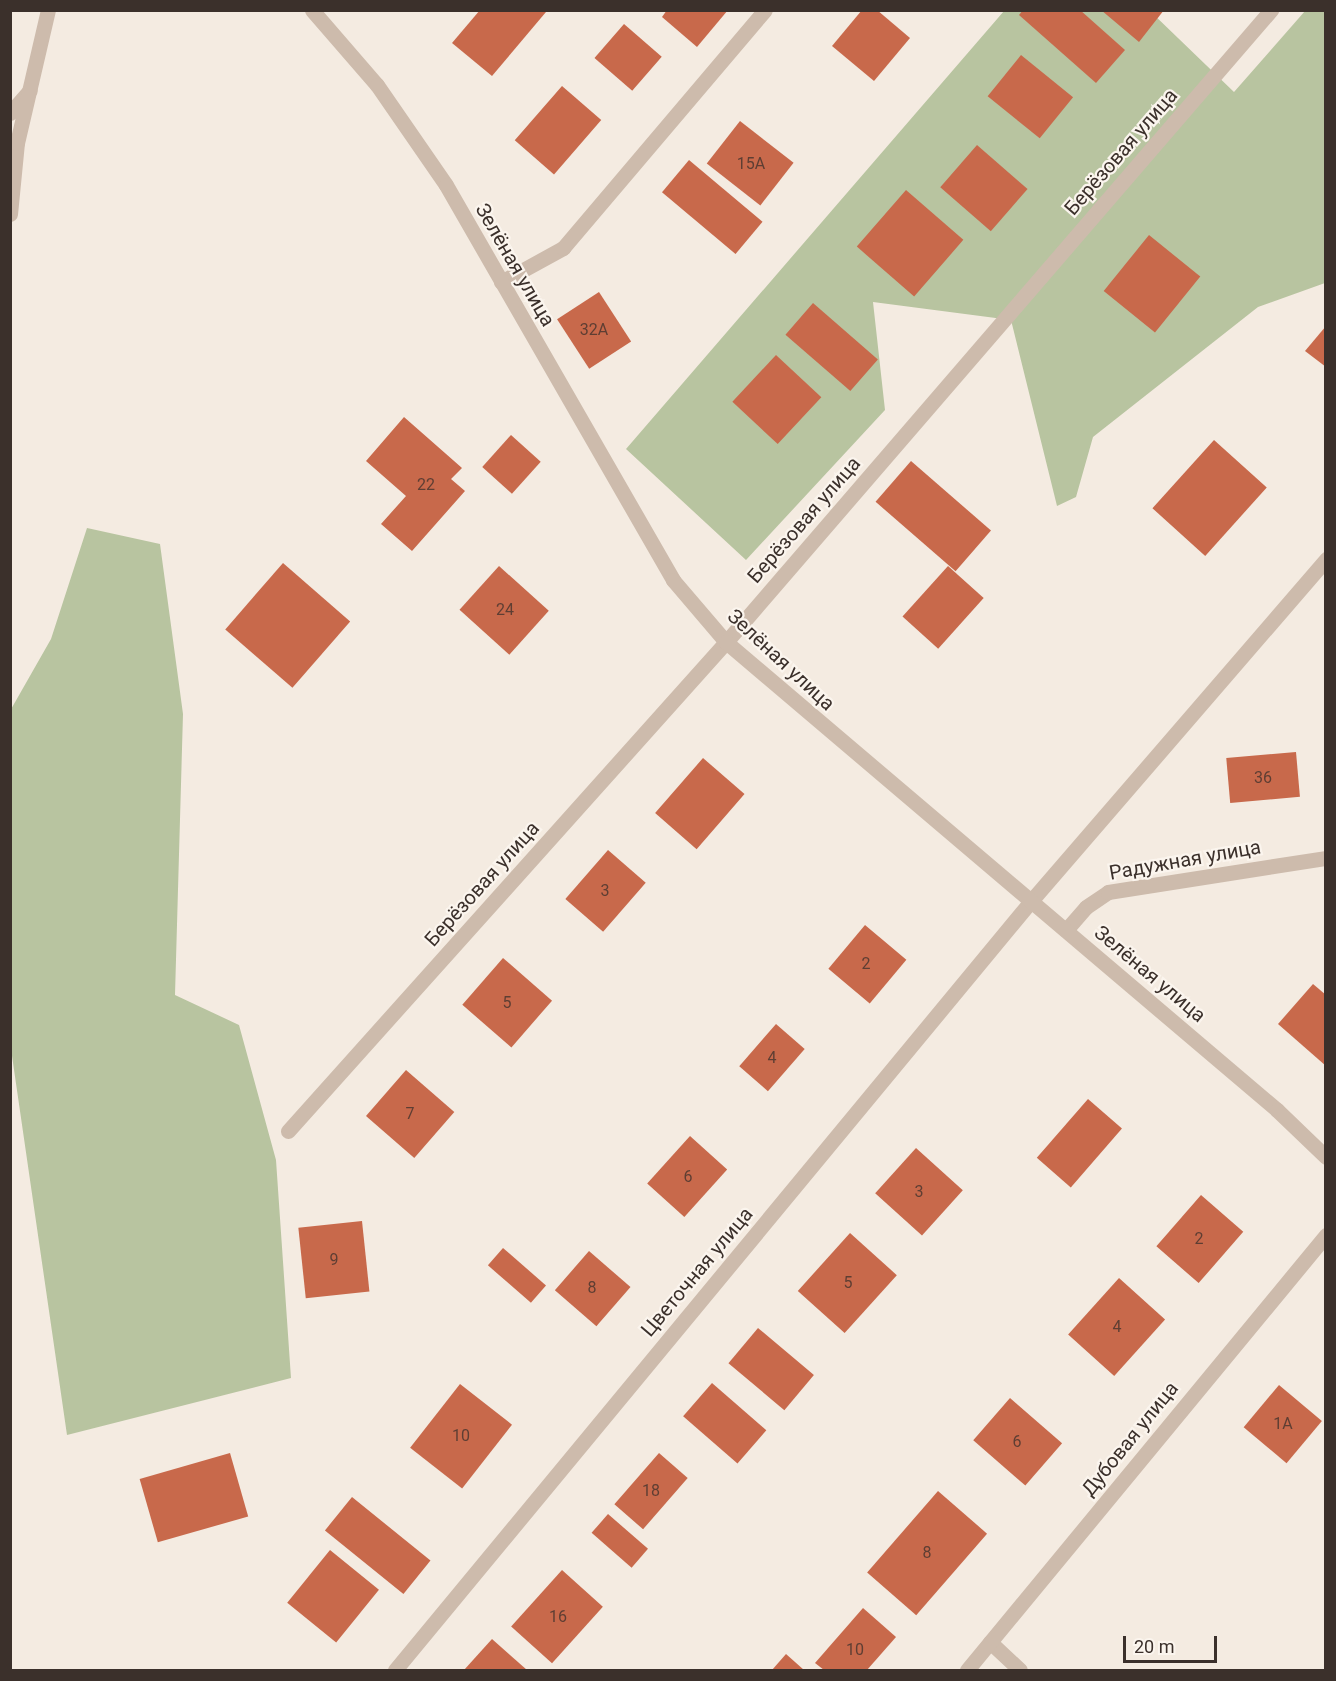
<!DOCTYPE html>
<html>
<head>
<meta charset="utf-8">
<style>
  body { margin:0 }
  #map { position:relative; width:1336px; height:1681px; overflow:hidden; background:#f4ebe1; font-family:Roboto,sans-serif }
  div>[style] { position:absolute }
  .green>* { inset:0; background:#b8c4a0 }
  .building>* { inset:0; background:#c8694b; transform-origin:0 0 }
  .service>* { height:15px; margin:-7.5px; padding:0 7.5px; transform-origin:7.5px; border-radius:7.5px; background:#cdbbac }
  .minor>* { height:15px; margin:-7.5px; padding:0 7.5px; transform-origin:7.5px; border-radius:7.5px; background:#cdbbac }
  .tertiary>* { height:15px; margin:-7.5px; padding:0 7.5px; transform-origin:7.5px; border-radius:7.5px; background:#cdbbac }
  span { translate:-50% -50%; white-space:nowrap; text-align:center; line-height:1.15; -webkit-text-stroke:4.5px #fbf5ee; paint-order:stroke }
  .number-label { font-size:16px; color:#5e3e33 }
  .number-label span { -webkit-text-stroke-width:0 }
  .street-label { font-size:20px; color:#3b302b }
  .frame { position:absolute; inset:0; border:12px solid #3b302b; pointer-events:none }
  .scale { position:absolute; left:1123px; top:1636px; width:94px; height:27px; box-sizing:border-box; border:3px solid #3b302b; border-top:0; padding-left:8px; font-size:18px; line-height:21px; white-space:nowrap; color:#3b302b; -webkit-text-stroke:4px #fbf5ee; paint-order:stroke }
</style>
</head>
<body>
<div id="map">
  <div class="green">
    <div style="clip-path:polygon(1004px 11px,1150px 11px,1234px 92px,1305px 11px,1325px 11px,1325px 283px,1258px 307px,1093px 437px,1076px 497px,1057px 506px,1011px 320px,873px 302px,885px 410px,746px 560px,626px 449px)"></div>
    <div style="clip-path:polygon(87px 528px,160px 544px,183px 714px,175px 995px,239px 1025px,276px 1160px,291px 1378px,67px 1435px,11px 1049px,10px 711px,51px 639px)"></div>
  </div>
  <div class="building">
    <div style="clip-path:polygon(480px 10px,546px 12px,492px 76px,452px 43px)"></div>
    <div style="clip-path:polygon(667px 10px,728px 10px,697px 47px,662px 17px)"></div>
    <div style="clip-path:polygon(862px 10px,877px 10px,910px 38px,874px 81px,832px 46px)"></div>
    <div style="clip-path:polygon(1023px 10px,1080px 10px,1125px 50px,1096px 83px,1019px 15px)"></div>
    <div style="clip-path:polygon(1101px 10px,1164px 10px,1139px 42px)"></div>
    <div style="left:624px;top:24px;width:50px;height:45px;rotate:41deg"></div>
    <div style="left:1021px;top:55px;width:67px;height:53px;rotate:39deg"></div>
    <div style="left:562px;top:86px;width:52px;height:72px;rotate:41deg"></div>
    <div style="left:740px;top:121px;width:68px;height:54px;rotate:38deg"></div>
    <div style="left:977px;top:145px;width:67px;height:56px;rotate:41deg"></div>
    <div style="left:689px;top:160px;width:96px;height:42px;rotate:40deg"></div>
    <div style="left:906px;top:190px;width:76px;height:75px;rotate:41deg"></div>
    <div style="left:1149px;top:235px;width:66px;height:72px;rotate:39deg"></div>
    <div style="left:599px;top:292px;width:59px;height:50px;rotate:57deg"></div>
    <div style="left:813px;top:303px;width:86px;height:42px;rotate:41deg"></div>
    <div style="clip-path:polygon(1326px 326px,1326px 367px,1305px 351px)"></div>
    <div style="left:776px;top:355px;width:62px;height:64px;rotate:43deg"></div>
    <div style="clip-path:polygon(404px 417px,462px 468px,451px 479px,465px 491px,412px 551px,381px 524px,406px 496px,366px 461px)"></div>
    <div style="left:511px;top:435px;width:40px;height:43px;rotate:42deg"></div>
    <div style="left:1214px;top:440px;width:71px;height:92px;rotate:42deg"></div>
    <div style="left:911px;top:461px;width:106px;height:54px;rotate:41deg"></div>
    <div style="left:283px;top:563px;width:89px;height:88px;rotate:41deg"></div>
    <div style="left:499px;top:566px;width:67px;height:59px;rotate:42deg"></div>
    <div style="left:948px;top:566px;width:48px;height:68px;rotate:42deg"></div>
    <div style="left:1296px;top:752px;width:45px;height:70px;rotate:85deg"></div>
    <div style="left:703px;top:758px;width:55px;height:73px;rotate:41deg"></div>
    <div style="left:608px;top:850px;width:50px;height:65px;rotate:41deg"></div>
    <div style="left:865px;top:925px;width:54px;height:57px;rotate:40deg"></div>
    <div style="left:503px;top:958px;width:65px;height:62px;rotate:41deg"></div>
    <div style="clip-path:polygon(1313px 984px,1326px 995px,1326px 1066px,1278px 1024px)"></div>
    <div style="left:776px;top:1024px;width:38px;height:56px;rotate:41deg"></div>
    <div style="left:406px;top:1070px;width:64px;height:61px;rotate:41deg"></div>
    <div style="left:1088px;top:1099px;width:45px;height:78px;rotate:41deg"></div>
    <div style="left:690px;top:1136px;width:50px;height:64px;rotate:42deg"></div>
    <div style="left:916px;top:1148px;width:63px;height:61px;rotate:42deg"></div>
    <div style="left:1201px;top:1195px;width:56px;height:68px;rotate:41deg"></div>
    <div style="left:362px;top:1221px;width:71px;height:64px;rotate:84deg"></div>
    <div style="left:850px;top:1233px;width:63px;height:78px;rotate:42deg"></div>
    <div style="left:503px;top:1248px;width:57px;height:23px;rotate:41deg"></div>
    <div style="left:589px;top:1251px;width:55px;height:52px;rotate:41deg"></div>
    <div style="left:1119px;top:1278px;width:62px;height:76px;rotate:42deg"></div>
    <div style="left:758px;top:1328px;width:73px;height:46px;rotate:40deg"></div>
    <div style="left:712px;top:1383px;width:72px;height:44px;rotate:41deg"></div>
    <div style="left:460px;top:1384px;width:66px;height:81px;rotate:38deg"></div>
    <div style="left:1279px;top:1385px;width:56px;height:55px;rotate:40deg"></div>
    <div style="left:1010px;top:1398px;width:69px;height:56px;rotate:41deg"></div>
    <div style="left:230px;top:1453px;width:66px;height:94px;rotate:74deg"></div>
    <div style="left:659px;top:1453px;width:38px;height:68px;rotate:41deg"></div>
    <div style="left:938px;top:1491px;width:65px;height:108px;rotate:41deg"></div>
    <div style="left:352px;top:1497px;width:101px;height:43px;rotate:39deg"></div>
    <div style="left:608px;top:1514px;width:53px;height:25px;rotate:41deg"></div>
    <div style="left:330px;top:1550px;width:63px;height:68px;rotate:39deg"></div>
    <div style="left:562px;top:1570px;width:55px;height:76px;rotate:42deg"></div>
    <div style="clip-path:polygon(863px 1608px,896px 1637px,867px 1670px,824px 1670px,815px 1663px)"></div>
    <div style="clip-path:polygon(492px 1639px,527px 1670px,464px 1670px)"></div>
    <div style="clip-path:polygon(786px 1654px,804px 1670px,772px 1670px)"></div>
  </div>
  <div class="service">
    <div style="left:10px;top:113px;width:30px;rotate:-49deg"></div>
  </div>
  <div class="minor">
    <div style="left:10px;top:214px;width:71px;rotate:-84.4deg"></div>
    <div style="left:17px;top:143px;width:137px;rotate:-76.9deg"></div>
    <div style="left:501px;top:282px;width:71px;rotate:-28.7deg"></div>
    <div style="left:563px;top:248px;width:312px;rotate:-49.7deg"></div>
    <div style="left:1066px;top:930px;width:30px;rotate:-49deg"></div>
    <div style="left:1086px;top:907px;width:27px;rotate:-34deg"></div>
    <div style="left:1108px;top:892px;width:221px;rotate:-8.9deg"></div>
    <div style="left:288px;top:1131px;width:656px;rotate:-48.15deg"></div>
    <div style="left:726px;top:642px;width:835px;rotate:-49.23deg"></div>
    <div style="left:990px;top:1642px;width:41px;rotate:43deg"></div>
    <div style="left:395px;top:1670px;width:998px;rotate:-50.41deg"></div>
    <div style="left:1031px;top:901px;width:452px;rotate:-49.2deg"></div>
    <div style="left:967px;top:1670px;width:564px;rotate:-50.47deg"></div>
  </div>
  <div class="tertiary">
    <div style="left:312px;top:10px;width:99px;rotate:49.1deg"></div>
    <div style="left:377px;top:85px;width:121px;rotate:55.4deg"></div>
    <div style="left:446px;top:185px;width:456px;rotate:60.1deg"></div>
    <div style="left:673px;top:580px;width:82px;rotate:49.5deg"></div>
    <div style="left:726px;top:642px;width:723px;rotate:40.34deg"></div>
    <div style="left:1277px;top:1110px;width:68px;rotate:43.8deg"></div>
  </div>
  <div class="number-label">
    <span style="left:751px;top:164px">15А</span>
    <span style="left:594px;top:330px">32А</span>
    <span style="left:426px;top:485px">22</span>
    <span style="left:505px;top:610px">24</span>
    <span style="left:1263px;top:778px">36</span>
    <span style="left:605px;top:891px">3</span>
    <span style="left:866px;top:964px">2</span>
    <span style="left:507px;top:1003px">5</span>
    <span style="left:772px;top:1058px">4</span>
    <span style="left:410px;top:1114px">7</span>
    <span style="left:688px;top:1177px">6</span>
    <span style="left:919px;top:1192px">3</span>
    <span style="left:1199px;top:1239px">2</span>
    <span style="left:334px;top:1260px">9</span>
    <span style="left:848px;top:1283px">5</span>
    <span style="left:592px;top:1288px">8</span>
    <span style="left:1117px;top:1327px">4</span>
    <span style="left:1283px;top:1424px">1А</span>
    <span style="left:461px;top:1436px">10</span>
    <span style="left:1017px;top:1442px">6</span>
    <span style="left:651px;top:1491px">18</span>
    <span style="left:927px;top:1553px">8</span>
    <span style="left:558px;top:1617px">16</span>
    <span style="left:855px;top:1650px">10</span>
  </div>
  <div class="street-label">
    <span style="left:1121px;top:152px;rotate:-49deg">Берёзовая улица</span>
    <span style="left:515px;top:265px;rotate:60deg">Зелёная улица</span>
    <span style="left:804px;top:520px;rotate:-49deg">Берёзовая улица</span>
    <span style="left:781px;top:660px;rotate:43deg">Зелёная улица</span>
    <span style="left:1185px;top:860px;rotate:-10deg">Радужная улица</span>
    <span style="left:482px;top:884px;rotate:-48deg">Берёзовая улица</span>
    <span style="left:1150px;top:974px;rotate:40deg">Зелёная улица</span>
    <span style="left:697px;top:1272px;rotate:-50deg">Цветочная улица</span>
    <span style="left:1130px;top:1439px;rotate:-51deg">Дубовая улица</span>
  </div>
  <div class="frame"></div>
  <div class="scale">20 m</div>
</div>
</body>
</html>
